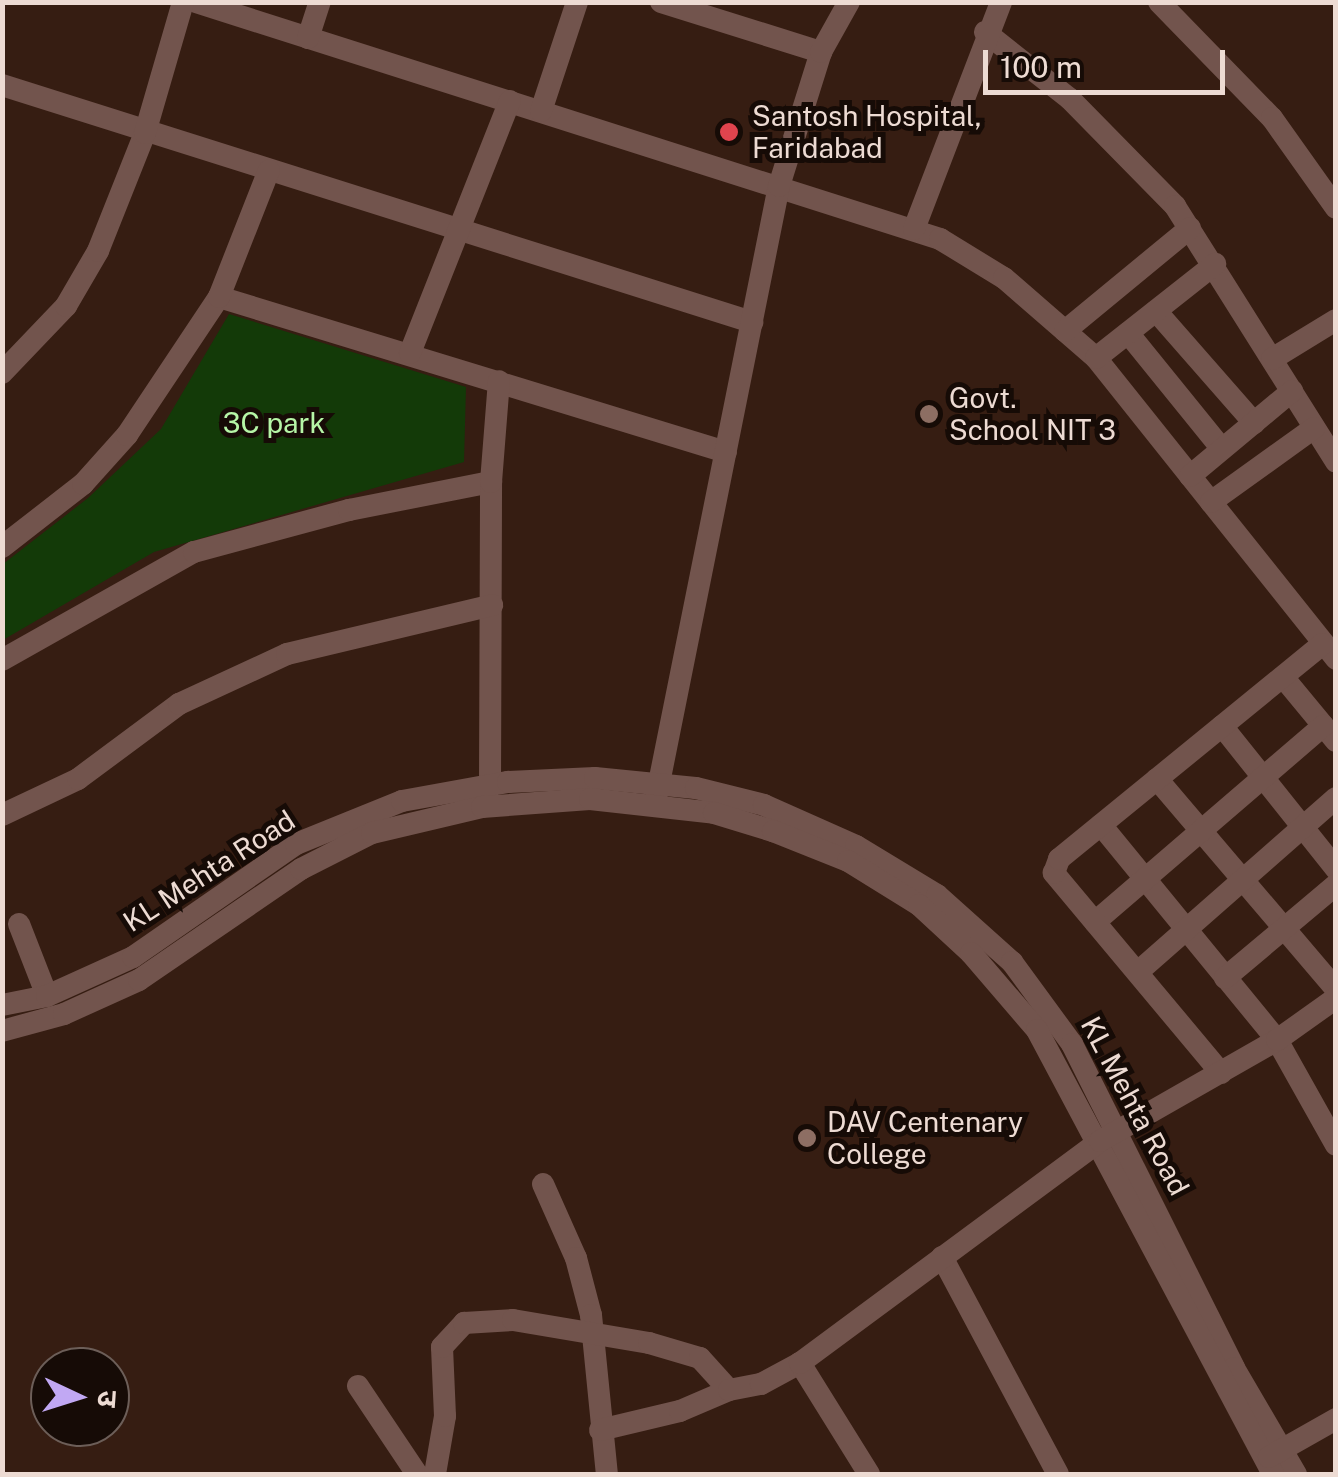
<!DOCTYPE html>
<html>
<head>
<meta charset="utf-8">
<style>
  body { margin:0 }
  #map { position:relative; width:1338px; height:1477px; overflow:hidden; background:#361d12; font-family:"Public Sans","Noto Sans Devanagari",sans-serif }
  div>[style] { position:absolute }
  .green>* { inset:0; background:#133a08 }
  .minor>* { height:22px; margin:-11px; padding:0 11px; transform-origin:11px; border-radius:11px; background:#72544d }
  .dots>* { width:28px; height:28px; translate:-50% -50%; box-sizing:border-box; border:5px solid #160b06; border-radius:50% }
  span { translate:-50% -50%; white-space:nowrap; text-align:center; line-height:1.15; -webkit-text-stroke:10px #160b06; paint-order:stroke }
  .poi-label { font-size:28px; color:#eddbd3 }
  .left { translate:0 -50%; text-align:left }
  .park-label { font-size:28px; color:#b6f6a7 }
  .street-label { font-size:28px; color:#eddbd3 }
  .frame { position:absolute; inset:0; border:5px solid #eddbd3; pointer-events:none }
  .north { position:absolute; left:30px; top:1347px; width:100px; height:100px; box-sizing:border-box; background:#160b06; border:2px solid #6c5e58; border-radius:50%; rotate:94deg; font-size:28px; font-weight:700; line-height:40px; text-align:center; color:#eddbd3 }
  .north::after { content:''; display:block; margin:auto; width:35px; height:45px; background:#c1a8f3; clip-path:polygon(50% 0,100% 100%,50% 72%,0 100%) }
  .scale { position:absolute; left:983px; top:50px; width:242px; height:45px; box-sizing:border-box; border:5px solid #eddbd3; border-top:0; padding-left:12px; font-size:30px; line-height:35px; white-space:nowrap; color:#eddbd3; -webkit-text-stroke:8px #160b06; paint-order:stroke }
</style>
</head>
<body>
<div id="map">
  <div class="green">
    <div style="clip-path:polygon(229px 314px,466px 387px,464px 462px,154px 552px,3px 640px,3px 564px,88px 498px,161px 429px)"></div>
  </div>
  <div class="minor">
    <div style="left:196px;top:2px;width:781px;rotate:17.67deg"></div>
    <div style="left:940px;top:239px;width:75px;rotate:31.4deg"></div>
    <div style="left:1004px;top:278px;width:122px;rotate:41deg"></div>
    <div style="left:1096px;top:358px;width:385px;rotate:51.4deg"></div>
    <div style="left:661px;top:2px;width:168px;rotate:17.4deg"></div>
    <div style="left:1159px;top:2px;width:162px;rotate:45.8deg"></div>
    <div style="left:1272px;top:118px;width:110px;rotate:54.6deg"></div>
    <div style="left:985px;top:32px;width:108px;rotate:38.2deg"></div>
    <div style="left:1070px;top:99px;width:150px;rotate:45.5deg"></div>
    <div style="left:1175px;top:206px;width:302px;rotate:57.8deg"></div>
    <div style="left:308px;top:38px;width:38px;rotate:-72deg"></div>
    <div style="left:2px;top:85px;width:787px;rotate:17.54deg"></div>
    <div style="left:541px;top:111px;width:115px;rotate:-71.7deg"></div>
    <div style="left:914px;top:229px;width:243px;rotate:-69deg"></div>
    <div style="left:219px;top:297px;width:530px;rotate:17deg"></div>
    <div style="left:1156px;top:311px;width:149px;rotate:48.8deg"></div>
    <div style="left:1065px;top:331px;width:162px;rotate:-39.5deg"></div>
    <div style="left:1128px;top:333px;width:149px;rotate:51deg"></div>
    <div style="left:410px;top:353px;width:271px;rotate:-68.4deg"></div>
    <div style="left:1096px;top:358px;width:152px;rotate:-38.3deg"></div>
    <div style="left:1272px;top:359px;width:75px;rotate:-31.4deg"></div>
    <div style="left:2px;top:373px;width:93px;rotate:-46.3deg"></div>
    <div style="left:66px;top:306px;width:64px;rotate:-59.8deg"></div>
    <div style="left:98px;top:251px;width:127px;rotate:-68.3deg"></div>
    <div style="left:145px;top:133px;width:136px;rotate:-73.8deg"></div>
    <div style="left:1190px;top:476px;width:133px;rotate:-39.8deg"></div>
    <div style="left:1211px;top:502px;width:127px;rotate:-35.7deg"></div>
    <div style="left:2px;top:547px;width:103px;rotate:-37.9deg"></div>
    <div style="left:83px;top:484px;width:66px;rotate:-48.1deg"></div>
    <div style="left:127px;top:435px;width:166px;rotate:-56.3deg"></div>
    <div style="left:219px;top:297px;width:136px;rotate:-68.5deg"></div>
    <div style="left:2px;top:660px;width:220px;rotate:-29.4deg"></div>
    <div style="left:194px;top:552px;width:161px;rotate:-15.2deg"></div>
    <div style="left:349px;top:510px;width:145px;rotate:-11.2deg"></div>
    <div style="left:1283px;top:677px;width:83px;rotate:50.4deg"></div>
    <div style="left:1222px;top:726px;width:183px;rotate:51.4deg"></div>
    <div style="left:1157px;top:779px;width:276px;rotate:49.6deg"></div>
    <div style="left:490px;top:786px;width:304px;rotate:-89.8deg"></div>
    <div style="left:491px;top:482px;width:101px;rotate:-85.5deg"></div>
    <div style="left:656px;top:798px;width:624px;rotate:-78.64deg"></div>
    <div style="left:779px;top:186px;width:140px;rotate:-72.6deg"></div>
    <div style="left:821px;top:52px;width:57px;rotate:-60.8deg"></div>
    <div style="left:2px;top:815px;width:84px;rotate:-25.3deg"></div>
    <div style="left:78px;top:779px;width:126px;rotate:-36.6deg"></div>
    <div style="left:179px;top:704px;width:119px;rotate:-24.8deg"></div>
    <div style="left:287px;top:654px;width:211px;rotate:-13.4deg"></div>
    <div style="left:1101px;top:825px;width:278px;rotate:50.7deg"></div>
    <div style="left:1277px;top:1040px;width:120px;rotate:60.7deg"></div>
    <div style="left:1095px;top:922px;width:301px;rotate:-40.7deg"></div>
    <div style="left:19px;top:924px;width:77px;rotate:68.7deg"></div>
    <div style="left:1139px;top:971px;width:262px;rotate:-41.3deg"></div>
    <div style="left:1225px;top:978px;width:145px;rotate:-40deg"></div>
    <div style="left:2px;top:1005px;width:46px;rotate:-11.3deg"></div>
    <div style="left:47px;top:996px;width:94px;rotate:-24.4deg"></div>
    <div style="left:133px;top:957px;width:198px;rotate:-34.7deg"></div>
    <div style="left:296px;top:844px;width:114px;rotate:-22.1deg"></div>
    <div style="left:402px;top:801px;width:108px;rotate:-10.2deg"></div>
    <div style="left:508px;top:782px;width:87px;rotate:-2.6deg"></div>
    <div style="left:595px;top:778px;width:101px;rotate:5.7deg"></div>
    <div style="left:696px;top:788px;width:70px;rotate:14deg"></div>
    <div style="left:764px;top:805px;width:101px;rotate:24deg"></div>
    <div style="left:856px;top:846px;width:95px;rotate:31.2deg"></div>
    <div style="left:937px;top:895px;width:101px;rotate:41.8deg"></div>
    <div style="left:1012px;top:962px;width:102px;rotate:53.8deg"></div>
    <div style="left:1072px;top:1044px;width:362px;rotate:63.4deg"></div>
    <div style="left:1234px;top:1368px;width:123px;rotate:59.7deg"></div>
    <div style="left:2px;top:1031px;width:64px;rotate:-15.3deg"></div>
    <div style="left:64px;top:1014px;width:82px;rotate:-24.4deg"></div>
    <div style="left:139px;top:980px;width:196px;rotate:-34.4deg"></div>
    <div style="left:301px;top:869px;width:80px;rotate:-26.9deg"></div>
    <div style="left:372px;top:833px;width:113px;rotate:-13.3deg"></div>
    <div style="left:482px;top:807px;width:108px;rotate:-4.2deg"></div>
    <div style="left:590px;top:799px;width:125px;rotate:6.4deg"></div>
    <div style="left:714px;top:813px;width:62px;rotate:17deg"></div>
    <div style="left:773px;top:831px;width:81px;rotate:21.8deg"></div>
    <div style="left:848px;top:861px;width:84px;rotate:31.8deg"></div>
    <div style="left:919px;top:905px;width:71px;rotate:42.7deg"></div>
    <div style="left:971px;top:953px;width:101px;rotate:49.4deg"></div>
    <div style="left:1037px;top:1030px;width:503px;rotate:62.01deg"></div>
    <div style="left:1221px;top:1073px;width:261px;rotate:-129.9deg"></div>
    <div style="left:1054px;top:873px;width:15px;rotate:-70deg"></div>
    <div style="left:1059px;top:859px;width:340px;rotate:-39.2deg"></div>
    <div style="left:543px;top:1184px;width:81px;rotate:66deg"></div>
    <div style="left:576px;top:1258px;width:59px;rotate:75.3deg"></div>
    <div style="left:591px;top:1315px;width:160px;rotate:84.3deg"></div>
    <div style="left:942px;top:1257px;width:246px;rotate:61.9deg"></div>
    <div style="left:358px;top:1386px;width:106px;rotate:56.2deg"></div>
    <div style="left:600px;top:1430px;width:82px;rotate:-13.4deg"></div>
    <div style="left:680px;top:1411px;width:53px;rotate:-23.2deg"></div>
    <div style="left:1269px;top:1457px;width:77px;rotate:-29.6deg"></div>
    <div style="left:435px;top:1474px;width:59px;rotate:-80.2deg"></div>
    <div style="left:445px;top:1416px;width:69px;rotate:-92.5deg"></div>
    <div style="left:442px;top:1347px;width:33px;rotate:-47deg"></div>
    <div style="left:464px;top:1323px;width:49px;rotate:-3.5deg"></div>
    <div style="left:513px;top:1320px;width:138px;rotate:9.6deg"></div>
    <div style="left:649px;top:1343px;width:53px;rotate:16.4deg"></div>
    <div style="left:700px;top:1358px;width:43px;rotate:47.8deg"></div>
    <div style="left:729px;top:1390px;width:33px;rotate:-11deg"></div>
    <div style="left:761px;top:1384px;width:44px;rotate:-28.3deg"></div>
    <div style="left:869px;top:1474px;width:131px;rotate:-121.9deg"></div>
    <div style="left:800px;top:1363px;width:373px;rotate:-36.5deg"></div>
    <div style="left:1100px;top:1141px;width:204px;rotate:-29.7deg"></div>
    <div style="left:1277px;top:1040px;width:72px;rotate:-35.4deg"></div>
  </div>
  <div class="dots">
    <div style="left:729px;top:132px;background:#e0444e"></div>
    <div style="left:929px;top:414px;background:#8d6e63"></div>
    <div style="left:807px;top:1138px;background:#8d6e63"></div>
  </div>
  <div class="poi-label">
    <span class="left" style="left:752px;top:132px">Santosh Hospital,<br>Faridabad</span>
    <span class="left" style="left:949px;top:414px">Govt.<br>School NIT 3</span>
    <span class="left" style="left:827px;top:1138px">DAV Centenary<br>College</span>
  </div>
  <div class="park-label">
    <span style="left:274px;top:423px">3C park</span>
  </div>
  <div class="street-label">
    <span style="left:209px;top:871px;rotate:-33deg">KL Mehta Road</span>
    <span style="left:1135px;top:1106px;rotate:62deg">KL Mehta Road</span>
  </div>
  <div class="frame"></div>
  <div class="north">उ</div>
  <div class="scale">100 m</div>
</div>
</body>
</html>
